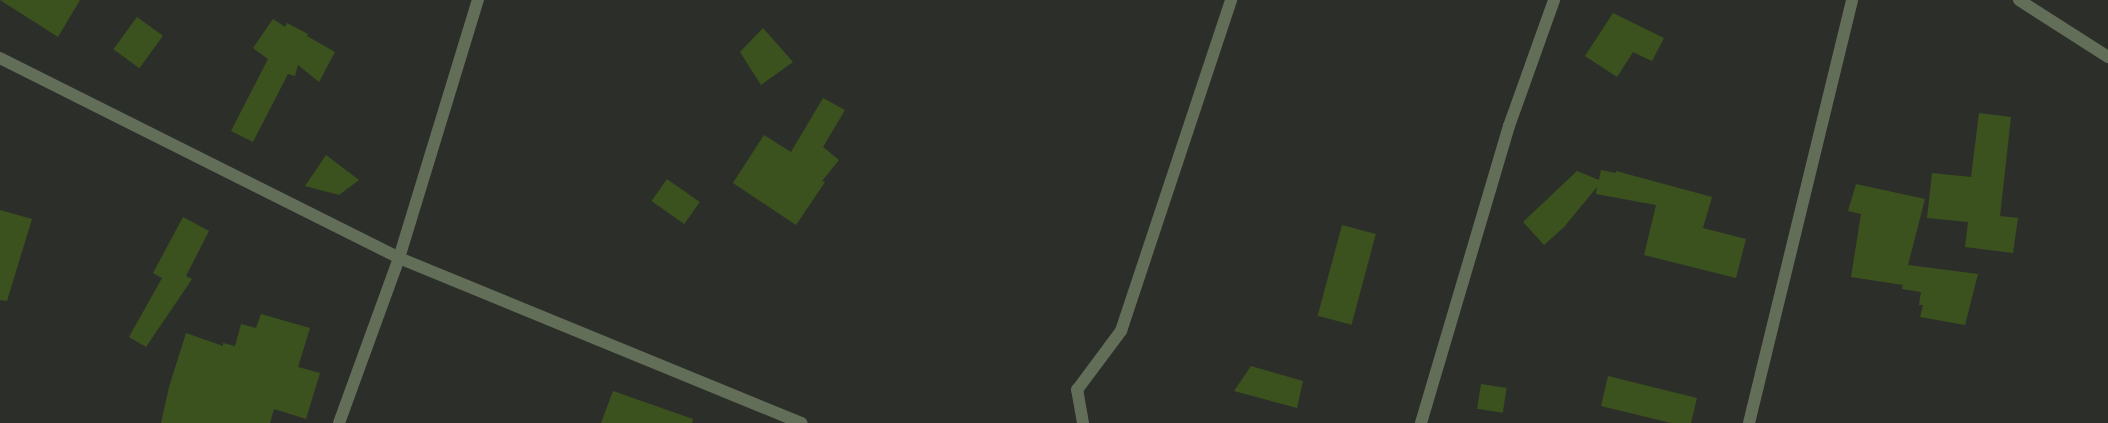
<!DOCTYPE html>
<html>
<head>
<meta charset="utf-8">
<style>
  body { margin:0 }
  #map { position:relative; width:2108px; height:423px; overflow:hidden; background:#2c2f29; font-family:"DejaVu Sans",sans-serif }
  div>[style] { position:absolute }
  .building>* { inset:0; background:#3c521e; transform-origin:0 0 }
  .street>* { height:12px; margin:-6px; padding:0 6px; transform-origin:6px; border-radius:6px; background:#636e58 }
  span { translate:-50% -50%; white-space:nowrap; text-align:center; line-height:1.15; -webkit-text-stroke:5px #2c2f29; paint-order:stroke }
</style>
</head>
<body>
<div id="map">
  <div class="building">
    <div style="clip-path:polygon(0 0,80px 0,58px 37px)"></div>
    <div style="clip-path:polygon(1613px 13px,1664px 38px,1652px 61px,1633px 52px,1617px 77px,1585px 56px)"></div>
    <div style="left:137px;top:17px;width:32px;height:40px;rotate:36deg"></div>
    <div style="clip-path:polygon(273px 19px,285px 27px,287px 23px,308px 34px,307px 36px,335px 52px,319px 82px,298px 65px,295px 76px,288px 74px,253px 142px,231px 131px,268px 59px,253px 48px)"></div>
    <div style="clip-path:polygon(763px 28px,793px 62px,761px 85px,740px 52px)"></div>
    <div style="clip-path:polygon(823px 98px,845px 110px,823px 147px,839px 160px,822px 181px,825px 182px,796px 225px,733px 183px,764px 135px,791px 152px)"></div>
    <div style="clip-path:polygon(1979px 113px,2011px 117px,2000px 216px,2018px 218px,2013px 253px,1965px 247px,1968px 222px,1927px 218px,1932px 173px,1971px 177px)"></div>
    <div style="clip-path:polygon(326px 155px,359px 180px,339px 195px,305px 186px)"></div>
    <div style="clip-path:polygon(1601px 170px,1616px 173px,1616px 171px,1712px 197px,1703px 228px,1746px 239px,1736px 278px,1644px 255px,1656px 205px,1596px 194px,1597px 187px,1564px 227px,1544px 245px,1523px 222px,1577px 171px,1599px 180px)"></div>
    <div style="left:667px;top:179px;width:40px;height:27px;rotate:35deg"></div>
    <div style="clip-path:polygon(1856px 184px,1925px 199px,1908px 265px,1978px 274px,1965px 325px,1920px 317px,1923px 305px,1919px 305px,1921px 292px,1902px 289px,1903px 283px,1903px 285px,1851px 277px,1861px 214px,1848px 211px)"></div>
    <div style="clip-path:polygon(0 210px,32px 219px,7px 301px,0 300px)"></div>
    <div style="clip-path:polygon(183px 217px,209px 231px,186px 276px,192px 279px,146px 347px,129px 337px,162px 278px,153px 273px)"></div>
    <div style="left:1342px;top:225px;width:35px;height:94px;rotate:15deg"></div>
    <div style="clip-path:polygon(261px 314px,310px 328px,298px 367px,320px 373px,306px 419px,274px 409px,270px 423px,161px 423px,169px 387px,186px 333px,223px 346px,223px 343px,235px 346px,241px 324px,256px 328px)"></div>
    <div style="clip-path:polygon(1251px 366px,1303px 381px,1297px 408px,1234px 391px)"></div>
    <div style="clip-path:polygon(1608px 376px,1697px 398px,1691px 423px,1671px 423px,1601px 406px)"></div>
    <div style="left:1481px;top:384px;width:26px;height:25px;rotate:9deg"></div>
    <div style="clip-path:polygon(613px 391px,693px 419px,692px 423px,601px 423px)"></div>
  </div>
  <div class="street">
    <div style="left:2019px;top:0;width:106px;rotate:32.6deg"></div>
    <div style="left:0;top:58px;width:446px;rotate:26.6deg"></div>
    <div style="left:399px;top:258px;width:435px;rotate:22.3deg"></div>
    <div style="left:339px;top:423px;width:176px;rotate:-70deg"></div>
    <div style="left:399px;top:258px;width:270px;rotate:-73deg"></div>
    <div style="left:1083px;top:423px;width:34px;rotate:-100deg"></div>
    <div style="left:1077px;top:390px;width:74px;rotate:-53.3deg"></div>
    <div style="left:1121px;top:331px;width:349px;rotate:-71.6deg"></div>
    <div style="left:1421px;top:423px;width:310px;rotate:-73.5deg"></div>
    <div style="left:1509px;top:126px;width:134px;rotate:-70.3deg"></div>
    <div style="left:1749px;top:423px;width:435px;rotate:-76.3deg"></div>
  </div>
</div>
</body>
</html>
